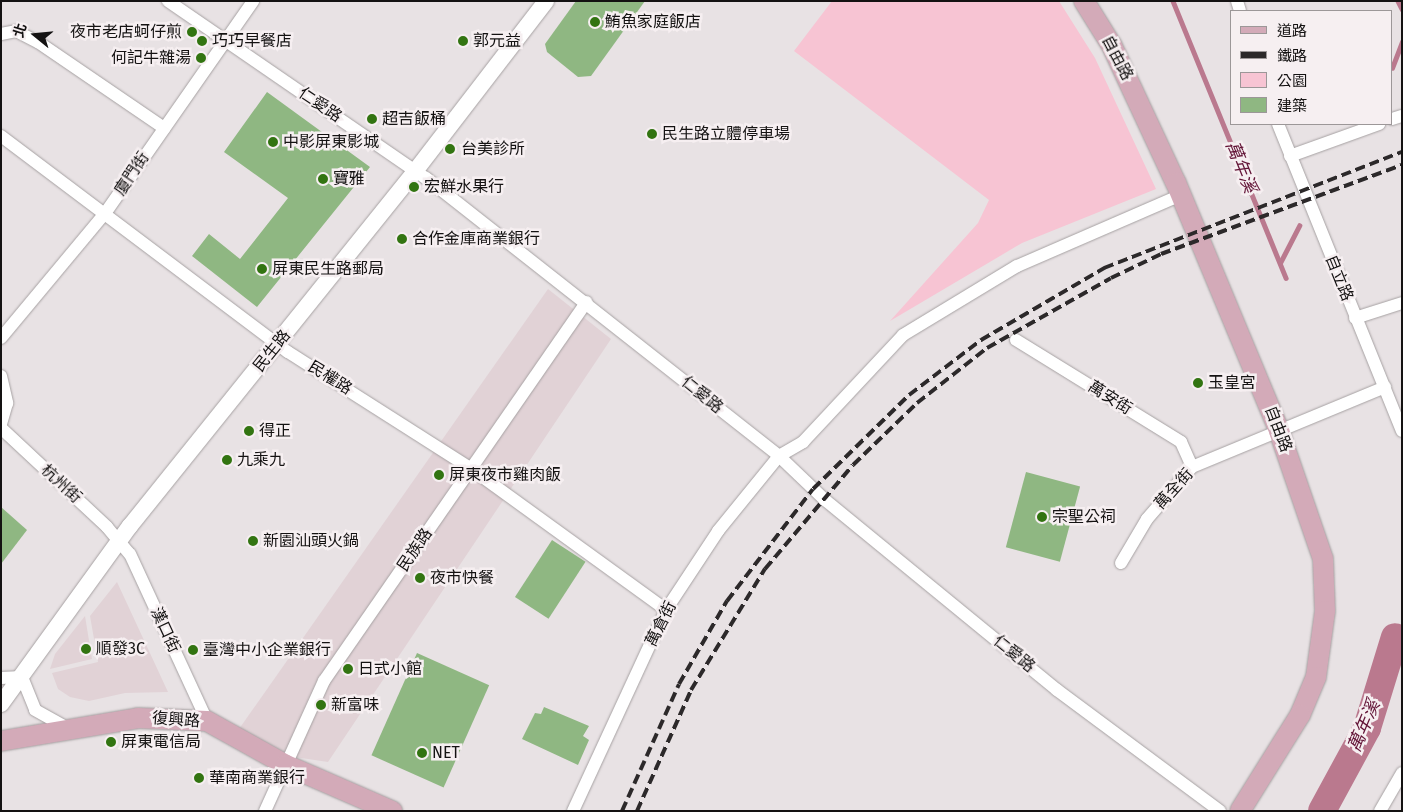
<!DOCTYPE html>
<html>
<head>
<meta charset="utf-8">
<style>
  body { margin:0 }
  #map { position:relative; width:1403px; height:812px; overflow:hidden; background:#e8e2e4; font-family:"Fira Sans","Noto Sans TC",sans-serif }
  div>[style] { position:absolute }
  .built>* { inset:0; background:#e1d2d6 }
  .green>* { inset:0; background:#f7c4d3 }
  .stream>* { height:4.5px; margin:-2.25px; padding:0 2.25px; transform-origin:2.25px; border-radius:2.25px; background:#ba798e }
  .river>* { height:28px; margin:-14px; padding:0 14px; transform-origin:14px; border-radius:14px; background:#ba798e }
  .building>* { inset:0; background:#8fb782; transform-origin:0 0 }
  .roads { filter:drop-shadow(0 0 1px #a6a1a2) drop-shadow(0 0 1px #a6a1a2) }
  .minor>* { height:12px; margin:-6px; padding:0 6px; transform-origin:6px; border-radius:6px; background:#fff }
  .tertiary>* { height:16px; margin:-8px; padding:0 8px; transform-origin:8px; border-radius:8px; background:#fff }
  .primary>* { height:20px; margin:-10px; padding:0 10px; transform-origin:10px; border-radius:10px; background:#d3aab8 }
  .rail>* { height:4px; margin-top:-2px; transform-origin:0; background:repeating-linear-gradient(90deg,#2c292a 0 10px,transparent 0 15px) }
  .dots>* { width:14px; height:14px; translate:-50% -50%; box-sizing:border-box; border:2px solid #f6eff1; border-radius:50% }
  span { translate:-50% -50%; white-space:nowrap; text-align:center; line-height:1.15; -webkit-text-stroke:5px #f6eff1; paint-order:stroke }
  .poi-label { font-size:16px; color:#141212 }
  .left { translate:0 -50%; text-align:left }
  .right { translate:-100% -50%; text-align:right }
  .street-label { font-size:16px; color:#141212 }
  .water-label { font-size:18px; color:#621336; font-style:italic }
  .frame { position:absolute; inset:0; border:2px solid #141212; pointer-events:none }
  .legend { position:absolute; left:1230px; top:10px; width:162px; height:115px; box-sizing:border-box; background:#f6eff1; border:1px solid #9c9798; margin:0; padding:6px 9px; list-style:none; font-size:15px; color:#141212 }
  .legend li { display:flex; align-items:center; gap:10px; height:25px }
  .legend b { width:25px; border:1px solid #9c9798 }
  .north { position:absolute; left:10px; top:10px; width:50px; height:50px; -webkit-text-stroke:4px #f6eff1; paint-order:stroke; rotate:287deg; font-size:14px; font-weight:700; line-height:20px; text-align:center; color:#141212 }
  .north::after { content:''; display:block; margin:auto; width:18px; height:22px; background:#141212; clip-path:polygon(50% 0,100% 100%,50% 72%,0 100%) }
</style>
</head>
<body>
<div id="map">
  <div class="built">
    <div style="clip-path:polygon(548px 289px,611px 339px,328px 762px,288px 756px,239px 729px)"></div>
    <div style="clip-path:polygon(117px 582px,168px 692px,125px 693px,89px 701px,70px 697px,58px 689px,52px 673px,98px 662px,90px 616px)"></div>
    <div style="clip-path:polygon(85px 616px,92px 659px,50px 669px,55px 654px)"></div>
  </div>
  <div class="green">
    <div style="clip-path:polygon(832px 1px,1059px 1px,1095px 58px,1156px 189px,1022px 243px,890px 321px,978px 223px,989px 200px,794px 51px)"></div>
  </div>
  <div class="stream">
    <div style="left:1173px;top:1px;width:299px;rotate:67.8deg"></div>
    <div style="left:1398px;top:1px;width:9px;rotate:63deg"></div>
    <div style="left:1392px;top:68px;width:28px;rotate:-69deg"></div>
    <div style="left:1280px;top:263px;width:42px;rotate:-62.8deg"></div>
  </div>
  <div class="river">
    <div style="left:1322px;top:811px;width:94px;rotate:-61.5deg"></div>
    <div style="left:1367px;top:728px;width:95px;rotate:-72.9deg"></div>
  </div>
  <div class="building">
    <div style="clip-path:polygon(576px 1px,645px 1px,591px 76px,578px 77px,547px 52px,545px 44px)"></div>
    <div style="clip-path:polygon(267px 92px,370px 167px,257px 307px,192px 256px,209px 234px,240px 259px,288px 198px,224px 152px)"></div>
    <div style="left:1026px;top:472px;width:56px;height:78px;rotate:15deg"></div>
    <div style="clip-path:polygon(1px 507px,27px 530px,1px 564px)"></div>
    <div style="left:552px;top:540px;width:40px;height:68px;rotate:33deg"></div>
    <div style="left:417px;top:653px;width:79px;height:112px;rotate:24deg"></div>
    <div style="clip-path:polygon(544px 707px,589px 726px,583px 736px,589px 740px,578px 765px,522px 739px,535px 713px,541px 714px)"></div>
  </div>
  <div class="roads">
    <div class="minor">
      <div style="left:168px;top:1px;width:313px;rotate:34.5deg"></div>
      <div style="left:426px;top:178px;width:449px;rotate:38.2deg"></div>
      <div style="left:779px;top:456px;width:64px;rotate:43.7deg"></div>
      <div style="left:825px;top:500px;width:300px;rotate:39.3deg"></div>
      <div style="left:1057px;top:690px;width:203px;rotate:36.6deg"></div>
      <div style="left:1237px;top:1px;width:10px;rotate:73deg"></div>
      <div style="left:1px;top:34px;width:15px;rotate:-11deg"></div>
      <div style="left:16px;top:31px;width:25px;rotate:27deg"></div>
      <div style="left:38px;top:42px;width:153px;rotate:34.3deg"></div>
      <div style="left:1392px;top:119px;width:10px;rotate:-17deg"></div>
      <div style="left:1278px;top:124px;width:331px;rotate:68deg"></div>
      <div style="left:1px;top:136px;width:359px;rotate:37deg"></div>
      <div style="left:288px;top:352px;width:216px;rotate:32.5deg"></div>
      <div style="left:470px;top:468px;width:242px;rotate:35.9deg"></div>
      <div style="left:1290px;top:156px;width:95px;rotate:-19.8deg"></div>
      <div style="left:1355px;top:318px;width:49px;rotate:-17.7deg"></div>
      <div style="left:1px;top:338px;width:164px;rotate:-50.2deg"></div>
      <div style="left:106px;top:212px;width:257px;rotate:-55.1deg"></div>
      <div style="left:1016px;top:340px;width:194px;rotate:31.7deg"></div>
      <div style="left:1181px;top:442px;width:27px;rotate:66deg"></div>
      <div style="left:1px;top:376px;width:28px;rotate:77deg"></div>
      <div style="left:7px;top:403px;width:22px;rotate:106deg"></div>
      <div style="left:1px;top:428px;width:145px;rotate:43deg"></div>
      <div style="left:107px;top:527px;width:35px;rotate:50deg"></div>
      <div style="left:130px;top:554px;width:184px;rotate:65.2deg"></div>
      <div style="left:1121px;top:563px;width:51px;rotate:-59.4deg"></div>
      <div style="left:1147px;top:519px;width:69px;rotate:-49.1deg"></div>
      <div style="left:1192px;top:467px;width:209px;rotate:-22.5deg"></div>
      <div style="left:1px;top:678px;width:21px;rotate:-3deg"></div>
      <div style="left:22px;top:677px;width:35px;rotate:68deg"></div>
      <div style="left:35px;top:710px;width:37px;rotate:29deg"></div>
      <div style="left:265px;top:811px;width:143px;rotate:-65.6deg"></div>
      <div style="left:324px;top:681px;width:461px;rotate:-55.3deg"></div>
      <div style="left:573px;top:811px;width:221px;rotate:-65.2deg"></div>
      <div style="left:666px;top:610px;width:95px;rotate:-56.6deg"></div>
      <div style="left:718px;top:531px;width:97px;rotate:-50.9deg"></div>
      <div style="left:779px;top:456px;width:28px;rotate:-30deg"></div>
      <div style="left:803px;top:442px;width:146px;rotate:-46.9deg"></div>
      <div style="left:903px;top:335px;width:133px;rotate:-31.2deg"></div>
      <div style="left:1017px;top:266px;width:179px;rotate:-23.4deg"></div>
      <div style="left:1380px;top:811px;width:44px;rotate:-59.9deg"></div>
    </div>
    <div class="tertiary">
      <div style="left:1px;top:704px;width:220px;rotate:-54.1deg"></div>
      <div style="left:130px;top:526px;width:457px;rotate:-51.2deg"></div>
      <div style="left:416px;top:170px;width:213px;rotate:-52.4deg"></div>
    </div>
    <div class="primary">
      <div style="left:1084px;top:1px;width:53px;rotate:58.1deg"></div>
      <div style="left:1112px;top:46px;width:151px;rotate:65deg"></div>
      <div style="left:1176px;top:183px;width:269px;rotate:67.4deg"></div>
      <div style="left:1279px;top:431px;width:135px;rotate:71deg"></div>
      <div style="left:1323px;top:559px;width:52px;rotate:87.8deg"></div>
      <div style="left:1325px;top:611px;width:67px;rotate:97.8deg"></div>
      <div style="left:1316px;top:677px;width:41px;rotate:112.8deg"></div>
      <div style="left:1300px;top:715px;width:113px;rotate:122deg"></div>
      <div style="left:1px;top:741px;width:139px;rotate:-9.5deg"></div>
      <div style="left:138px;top:718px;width:69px;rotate:2.5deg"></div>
      <div style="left:207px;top:721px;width:90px;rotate:29.1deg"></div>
      <div style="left:286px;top:765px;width:116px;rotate:23.5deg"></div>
    </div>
  </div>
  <div class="rail">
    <div style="left:622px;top:811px;width:139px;rotate:-65.8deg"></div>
    <div style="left:679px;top:684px;width:96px;rotate:-60deg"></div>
    <div style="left:727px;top:601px;width:141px;rotate:-52.5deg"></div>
    <div style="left:813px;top:489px;width:134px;rotate:-44.4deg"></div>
    <div style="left:909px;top:395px;width:91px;rotate:-37.4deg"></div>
    <div style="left:981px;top:340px;width:143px;rotate:-30.3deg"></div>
    <div style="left:1104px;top:268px;width:320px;rotate:-21.3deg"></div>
    <div style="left:637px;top:811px;width:133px;rotate:-65.9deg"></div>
    <div style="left:691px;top:690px;width:142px;rotate:-58.6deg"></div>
    <div style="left:765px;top:569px;width:136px;rotate:-49.8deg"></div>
    <div style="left:853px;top:465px;width:89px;rotate:-44.1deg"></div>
    <div style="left:917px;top:403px;width:89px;rotate:-38.2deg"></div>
    <div style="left:987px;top:348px;width:142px;rotate:-29.4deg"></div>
    <div style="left:1111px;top:278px;width:55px;rotate:-25.6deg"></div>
    <div style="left:1161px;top:254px;width:257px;rotate:-20.3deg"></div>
  </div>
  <div class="dots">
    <div style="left:595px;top:22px;background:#327411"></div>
    <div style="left:192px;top:32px;background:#327411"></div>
    <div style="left:202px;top:41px;background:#327411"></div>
    <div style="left:463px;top:41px;background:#327411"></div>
    <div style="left:201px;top:58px;background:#327411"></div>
    <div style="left:372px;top:119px;background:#327411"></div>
    <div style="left:652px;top:134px;background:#327411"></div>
    <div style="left:273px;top:142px;background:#327411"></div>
    <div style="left:450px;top:149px;background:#327411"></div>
    <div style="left:323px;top:179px;background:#327411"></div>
    <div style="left:414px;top:187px;background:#327411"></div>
    <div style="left:402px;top:239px;background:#327411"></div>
    <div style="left:262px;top:269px;background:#327411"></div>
    <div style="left:1198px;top:383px;background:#327411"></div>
    <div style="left:249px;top:431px;background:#327411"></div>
    <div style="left:227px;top:460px;background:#327411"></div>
    <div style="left:439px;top:475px;background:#327411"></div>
    <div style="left:1042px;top:517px;background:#327411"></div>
    <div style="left:253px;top:541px;background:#327411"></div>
    <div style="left:420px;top:578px;background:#327411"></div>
    <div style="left:86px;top:649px;background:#327411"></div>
    <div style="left:193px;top:650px;background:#327411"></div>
    <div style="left:348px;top:669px;background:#327411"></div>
    <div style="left:321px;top:705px;background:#327411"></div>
    <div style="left:111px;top:742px;background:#327411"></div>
    <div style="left:422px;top:753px;background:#327411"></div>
    <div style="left:199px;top:778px;background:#327411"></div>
  </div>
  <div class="poi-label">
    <span class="left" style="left:605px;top:22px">鮪魚家庭飯店</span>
    <span class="right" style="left:182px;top:32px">夜市老店蚵仔煎</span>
    <span class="left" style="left:212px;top:41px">巧巧早餐店</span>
    <span class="left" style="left:473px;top:41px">郭元益</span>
    <span class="right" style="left:191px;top:58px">何記牛雜湯</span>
    <span class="left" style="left:382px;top:119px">超吉飯桶</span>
    <span class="left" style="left:662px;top:134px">民生路立體停車場</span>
    <span class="left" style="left:283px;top:142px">中影屏東影城</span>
    <span class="left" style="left:461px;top:149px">台美診所</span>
    <span class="left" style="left:333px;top:179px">寶雅</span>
    <span class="left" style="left:424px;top:187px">宏鮮水果行</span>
    <span class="left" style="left:412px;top:239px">合作金庫商業銀行</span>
    <span class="left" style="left:272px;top:269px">屏東民生路郵局</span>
    <span class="left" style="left:1208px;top:383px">玉皇宮</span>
    <span class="left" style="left:259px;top:431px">得正</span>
    <span class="left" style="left:237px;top:460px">九乘九</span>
    <span class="left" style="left:449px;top:475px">屏東夜市雞肉飯</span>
    <span class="left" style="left:1052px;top:517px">宗聖公祠</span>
    <span class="left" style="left:263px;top:541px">新園汕頭火鍋</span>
    <span class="left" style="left:430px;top:578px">夜市快餐</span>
    <span class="left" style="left:96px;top:649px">順發3C</span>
    <span class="left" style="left:203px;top:650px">臺灣中小企業銀行</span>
    <span class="left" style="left:358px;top:669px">日式小館</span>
    <span class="left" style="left:331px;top:705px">新富味</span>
    <span class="left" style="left:121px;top:742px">屏東電信局</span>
    <span class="left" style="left:432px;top:753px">NET</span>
    <span class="left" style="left:209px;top:778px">華南商業銀行</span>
  </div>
  <div class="street-label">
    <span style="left:1117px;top:58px;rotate:62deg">自由路</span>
    <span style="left:320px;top:105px;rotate:34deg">仁愛路</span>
    <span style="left:132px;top:174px;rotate:-56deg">廈門街</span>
    <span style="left:1339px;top:278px;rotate:68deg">自立路</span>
    <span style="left:272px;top:351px;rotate:-51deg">民生路</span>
    <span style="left:330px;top:378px;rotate:32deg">民權路</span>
    <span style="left:702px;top:395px;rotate:39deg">仁愛路</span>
    <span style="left:1110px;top:398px;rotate:32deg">萬安街</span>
    <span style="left:1278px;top:429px;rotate:69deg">自由路</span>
    <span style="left:61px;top:484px;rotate:43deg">杭州街</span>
    <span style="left:1174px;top:489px;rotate:-48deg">萬全街</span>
    <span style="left:415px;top:550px;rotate:-56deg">民族路</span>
    <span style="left:661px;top:624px;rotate:-63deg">萬倉街</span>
    <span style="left:165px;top:630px;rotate:65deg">漢口街</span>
    <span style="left:1014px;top:654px;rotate:39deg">仁愛路</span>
    <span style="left:176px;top:720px;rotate:4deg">復興路</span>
  </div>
  <div class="water-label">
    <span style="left:1241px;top:167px;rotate:68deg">萬年溪</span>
    <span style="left:1364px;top:726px;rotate:-67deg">萬年溪</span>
  </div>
  <div class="frame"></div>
  <ul class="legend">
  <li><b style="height:6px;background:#d3aab8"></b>道路</li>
  <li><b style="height:6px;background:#2c292a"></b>鐵路</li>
  <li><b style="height:14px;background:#f7c4d3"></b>公園</li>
  <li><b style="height:14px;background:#8fb782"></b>建築</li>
  </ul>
  <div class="north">北</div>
</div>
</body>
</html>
